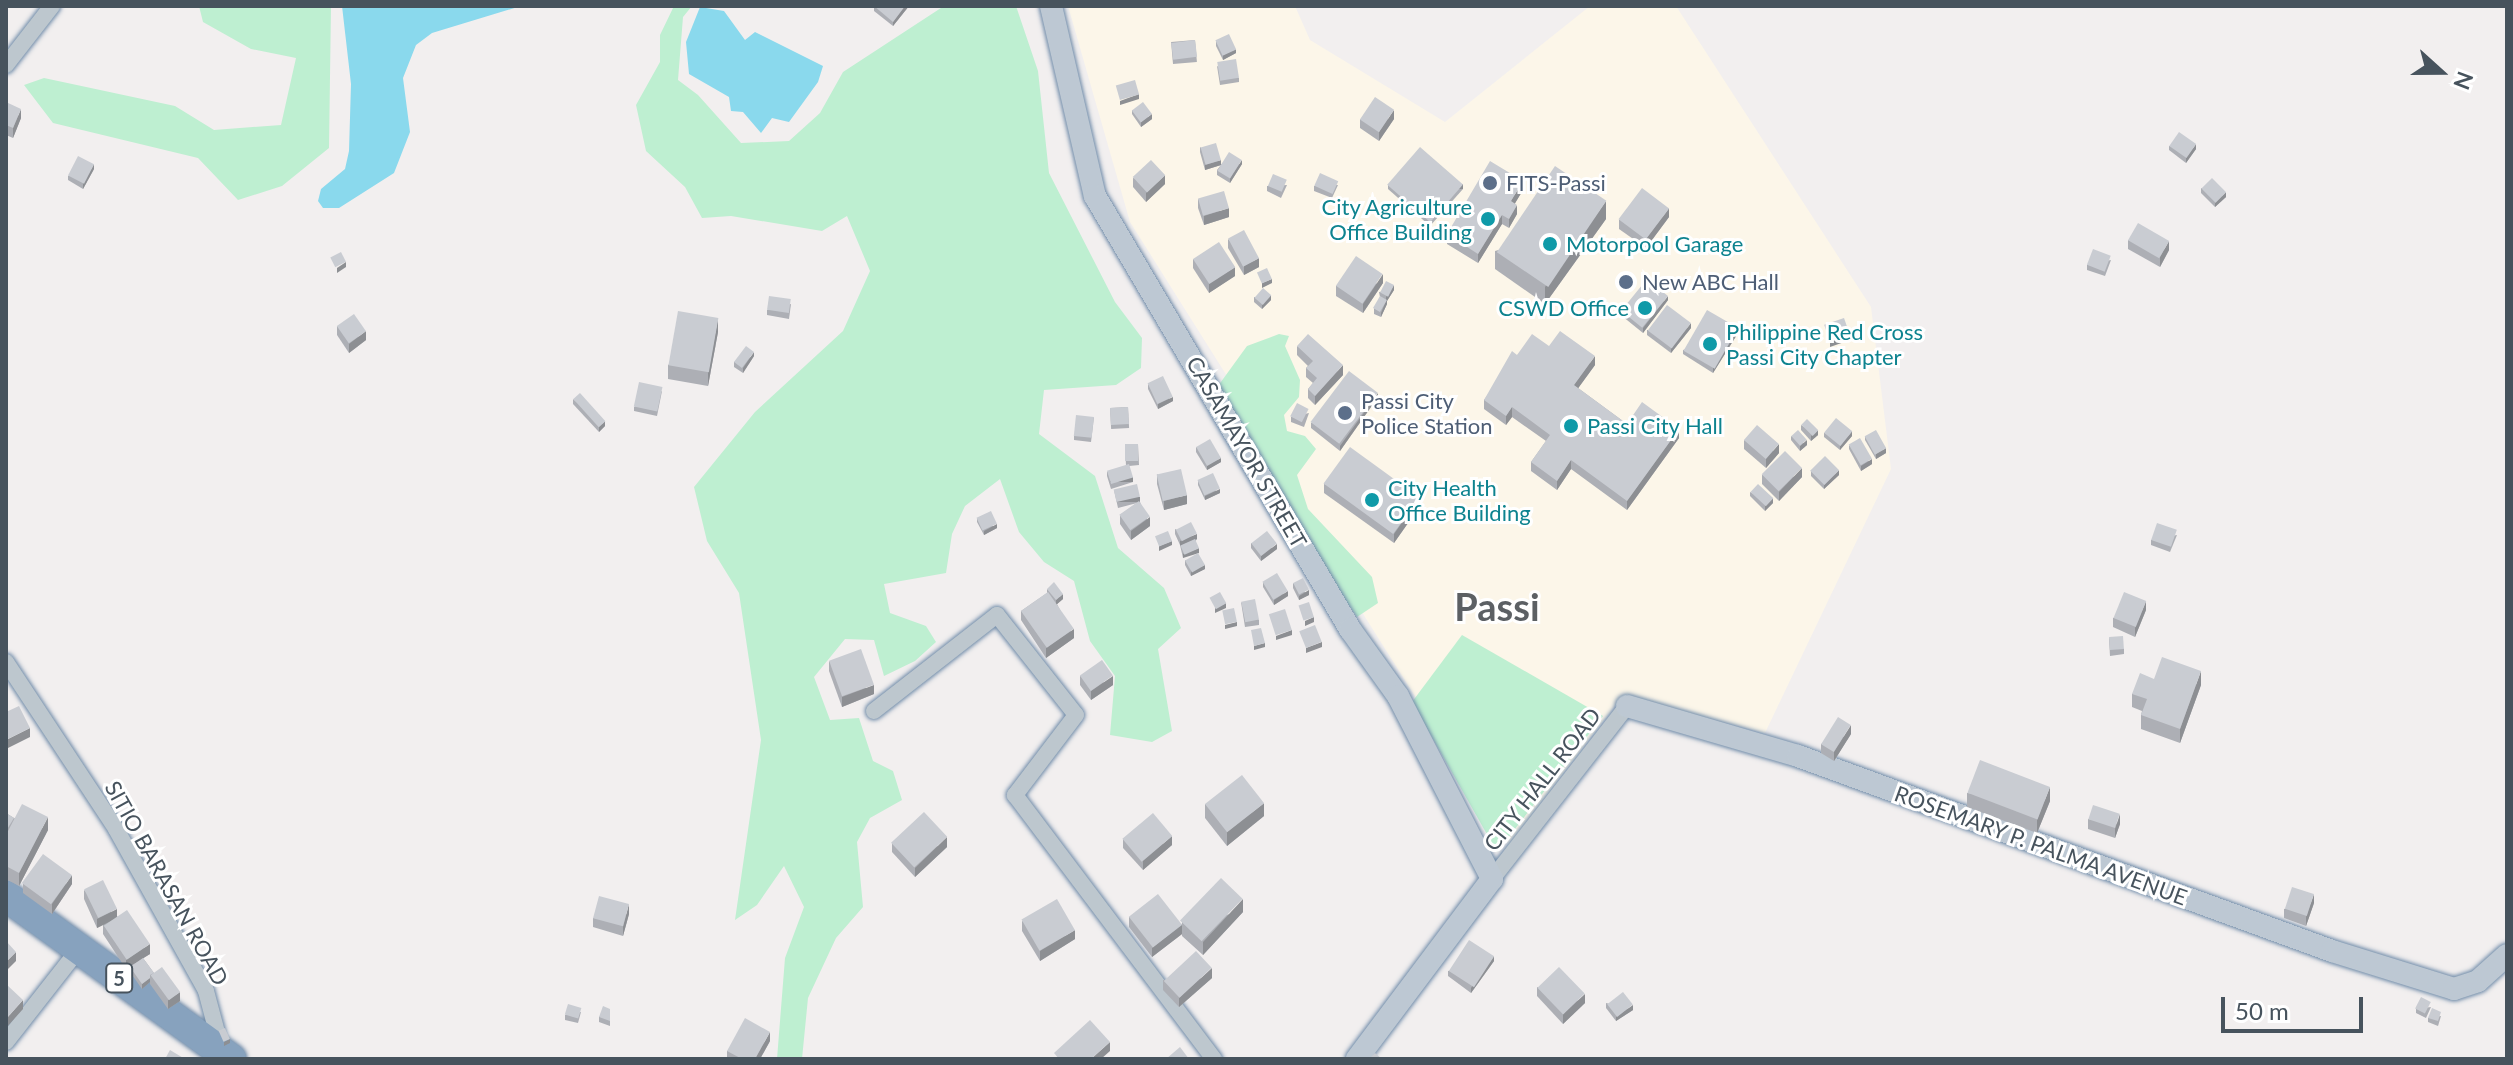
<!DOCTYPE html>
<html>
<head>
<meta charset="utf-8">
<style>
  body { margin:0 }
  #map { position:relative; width:2513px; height:1065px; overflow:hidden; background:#f2efef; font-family:Lato,sans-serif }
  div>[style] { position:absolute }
  .commercial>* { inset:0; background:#fcf6e9 }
  .green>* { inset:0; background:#beefd1 }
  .water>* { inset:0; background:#8ad9ed }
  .roads { filter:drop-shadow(0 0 2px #728daa) drop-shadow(0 0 2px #728daa) }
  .street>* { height:16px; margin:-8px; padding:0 8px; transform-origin:8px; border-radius:8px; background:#bdc7ce }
  .secondary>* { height:22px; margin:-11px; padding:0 11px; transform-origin:11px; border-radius:11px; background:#bdc8d3 }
  .highway>* { height:30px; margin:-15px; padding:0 15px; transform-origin:15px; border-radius:15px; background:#87a2be }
  .wall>* { inset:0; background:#adafb5; transform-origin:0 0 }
  .shaded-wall>* { inset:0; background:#8d8f93; transform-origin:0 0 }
  .building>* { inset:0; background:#c9ccd2; transform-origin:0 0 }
  .dots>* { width:22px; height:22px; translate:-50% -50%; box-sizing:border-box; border:4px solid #fff; border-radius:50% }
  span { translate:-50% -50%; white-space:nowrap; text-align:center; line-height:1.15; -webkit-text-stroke:6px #fff; paint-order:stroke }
  .shield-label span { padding:2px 6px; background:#fff; border:2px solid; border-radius:6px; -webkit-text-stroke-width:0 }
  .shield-label { font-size:20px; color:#47535d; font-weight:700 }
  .service-label { font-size:22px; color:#4e5e75 }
  .left { translate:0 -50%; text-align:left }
  .culture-label { font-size:22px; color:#0d838f }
  .right { translate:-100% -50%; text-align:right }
  .street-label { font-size:22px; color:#47535d }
  .town-label { font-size:38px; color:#5c6064; font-weight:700 }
  .frame { position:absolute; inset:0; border:8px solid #47535d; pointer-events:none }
  .north { position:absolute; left:2401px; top:32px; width:80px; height:80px; -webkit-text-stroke:6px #fff; paint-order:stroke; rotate:111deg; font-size:22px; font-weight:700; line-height:32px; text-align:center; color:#47535d }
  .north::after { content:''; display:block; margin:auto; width:28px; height:36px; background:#47535d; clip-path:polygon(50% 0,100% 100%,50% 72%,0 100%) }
  .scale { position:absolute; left:2221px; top:997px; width:142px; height:36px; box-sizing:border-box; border:4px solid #47535d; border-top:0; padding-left:10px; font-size:24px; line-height:28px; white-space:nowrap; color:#47535d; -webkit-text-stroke:6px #fff; paint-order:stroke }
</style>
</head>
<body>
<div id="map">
  <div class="commercial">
    <div style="clip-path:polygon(1068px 6px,1295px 6px,1310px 40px,1445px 122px,1590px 6px,1676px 6px,1871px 307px,1891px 469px,1765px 733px,1622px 696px,1509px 845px,1365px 617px,1237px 392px,1130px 222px)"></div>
  </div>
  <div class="green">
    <div style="clip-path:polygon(199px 6px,331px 6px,329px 148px,282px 186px,238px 200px,198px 158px,53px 123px,24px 85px,44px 78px,175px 106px,214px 130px,281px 125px,296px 58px,251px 49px,203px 22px)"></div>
    <div style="clip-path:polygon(674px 6px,692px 6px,683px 17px,678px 80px,698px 95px,741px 143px,789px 141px,820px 113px,843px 72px,944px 6px,1016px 6px,1038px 71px,1049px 173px,1115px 302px,1142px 338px,1141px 368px,1116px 385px,1044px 390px,1039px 434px,1095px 476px,1118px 548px,1164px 588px,1181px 628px,1158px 649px,1172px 731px,1152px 742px,1110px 735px,1115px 676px,1090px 641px,1074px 581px,1044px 562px,1019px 532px,1000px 479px,965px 506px,952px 534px,946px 573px,884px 584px,890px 613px,926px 626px,936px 642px,915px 661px,884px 676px,874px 640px,845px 639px,814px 677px,830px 720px,859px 718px,873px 761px,893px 771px,902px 800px,870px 818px,857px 842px,863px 907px,836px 938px,808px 998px,802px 1059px,777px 1059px,785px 958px,804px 907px,784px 866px,757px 905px,735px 920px,761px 740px,739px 593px,707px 541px,694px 487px,755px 412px,843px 331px,870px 271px,847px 216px,822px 231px,731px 216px,702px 218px,685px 187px,646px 151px,636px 105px,660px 62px,660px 35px)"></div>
    <div style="clip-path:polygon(1279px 334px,1289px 336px,1285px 346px,1300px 380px,1299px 397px,1284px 415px,1287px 431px,1305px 436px,1316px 449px,1297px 475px,1308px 509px,1372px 577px,1378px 603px,1357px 617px,1264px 481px,1241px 423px,1218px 386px,1247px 346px)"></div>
    <div style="clip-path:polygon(1462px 635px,1603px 716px,1497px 852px,1412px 702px)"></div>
  </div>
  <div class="water">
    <div style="clip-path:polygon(342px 6px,521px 6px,432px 33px,416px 45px,403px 78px,410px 132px,394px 173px,339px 208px,323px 208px,318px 201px,321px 189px,345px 169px,349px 151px,351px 84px)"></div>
    <div style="clip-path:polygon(700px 7px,724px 11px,745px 40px,755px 32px,823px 66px,818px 82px,789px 122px,772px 118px,761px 133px,743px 112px,731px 111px,729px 97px,689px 74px,686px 42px)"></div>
  </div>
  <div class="roads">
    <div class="street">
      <div style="left:6px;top:65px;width:75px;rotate:-52.1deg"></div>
      <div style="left:6px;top:662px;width:200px;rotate:56.6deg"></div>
      <div style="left:116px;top:829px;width:185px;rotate:60.9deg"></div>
      <div style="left:206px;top:991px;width:62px;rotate:75.1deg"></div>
      <div style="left:874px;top:711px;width:156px;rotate:-38deg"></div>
      <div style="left:997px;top:615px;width:127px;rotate:51.7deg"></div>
      <div style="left:1076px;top:715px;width:101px;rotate:127.3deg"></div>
      <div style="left:1015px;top:795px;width:331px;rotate:53deg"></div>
      <div style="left:1492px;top:879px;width:219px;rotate:-52deg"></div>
      <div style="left:6px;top:1042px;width:118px;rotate:-51.9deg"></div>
    </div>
    <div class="secondary">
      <div style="left:1051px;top:6px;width:195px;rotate:77deg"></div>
      <div style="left:1095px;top:196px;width:503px;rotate:59.51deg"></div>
      <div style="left:1350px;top:629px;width:82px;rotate:54.4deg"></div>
      <div style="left:1398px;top:696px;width:206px;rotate:62.8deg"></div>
      <div style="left:1492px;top:879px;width:225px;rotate:126.9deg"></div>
      <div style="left:1627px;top:706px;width:178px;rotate:16.3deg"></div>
      <div style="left:1798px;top:756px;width:568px;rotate:20.06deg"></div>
      <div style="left:2332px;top:951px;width:128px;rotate:17.3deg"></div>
      <div style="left:2454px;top:989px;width:25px;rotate:-18deg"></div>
      <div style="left:2478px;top:981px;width:39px;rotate:-42deg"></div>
    </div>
    <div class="highway">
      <div style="left:6px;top:896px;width:278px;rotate:35.9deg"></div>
    </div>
  </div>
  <div class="wall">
    <div style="clip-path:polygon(874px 6px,909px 6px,893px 26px,874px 11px)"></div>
    <div style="left:1195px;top:40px;width:22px;height:24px;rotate:85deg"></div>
    <div style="clip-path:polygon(1216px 41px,1236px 53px,1223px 60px,1216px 46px)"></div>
    <div style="clip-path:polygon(1217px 66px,1239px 78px,1239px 82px,1220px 85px)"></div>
    <div style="clip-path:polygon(6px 102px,21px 118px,13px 138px,6px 135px)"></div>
    <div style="clip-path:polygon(1132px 110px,1152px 119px,1141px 127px,1132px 114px)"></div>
    <div style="clip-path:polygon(1360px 119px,1394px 119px,1379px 141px,1360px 128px)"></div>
    <div style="clip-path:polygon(2169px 146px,2196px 149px,2186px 163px,2169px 150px)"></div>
    <div style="clip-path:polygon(1200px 147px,1221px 164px,1242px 164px,1230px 183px,1217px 175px,1217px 170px,1221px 165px,1205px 170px,1200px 152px)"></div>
    <div style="clip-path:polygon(94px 169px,83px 189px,68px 180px,68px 176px)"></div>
    <div style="clip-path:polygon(1133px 178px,1165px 184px,1146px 202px,1133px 187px)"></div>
    <div style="clip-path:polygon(1287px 185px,1281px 198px,1267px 191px,1267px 186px)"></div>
    <div style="clip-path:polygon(1338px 185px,1332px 198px,1314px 191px,1314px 186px)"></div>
    <div style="clip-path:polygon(1388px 185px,1463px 189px,1430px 226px,1388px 189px)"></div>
    <div style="clip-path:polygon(2201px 188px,2226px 197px,2215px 207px,2201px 193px)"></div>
    <div style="clip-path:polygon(1523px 190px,1515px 203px,1517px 214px,1509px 228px,1502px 224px,1478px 263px,1447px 244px,1447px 234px)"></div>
    <div style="clip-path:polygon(1198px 199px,1229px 217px,1204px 225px,1198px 208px)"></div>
    <div style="clip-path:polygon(1669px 217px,1646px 248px,1619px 229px,1619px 220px)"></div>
    <div style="clip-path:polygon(1606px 219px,1545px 304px,1495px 269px,1495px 251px)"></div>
    <div style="clip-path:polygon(1228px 239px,1259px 267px,1244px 275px,1228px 248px)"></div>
    <div style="clip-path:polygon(2128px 240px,2169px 250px,2160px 267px,2128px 249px)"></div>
    <div style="clip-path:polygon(1193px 259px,1235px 276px,1209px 293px,1193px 268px)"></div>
    <div style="clip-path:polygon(2111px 260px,2105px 276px,2087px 270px,2087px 265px)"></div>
    <div style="clip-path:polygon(1383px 283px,1363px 313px,1336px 296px,1336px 286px)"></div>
    <div style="clip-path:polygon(1394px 290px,1387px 301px,1387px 304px,1381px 317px,1374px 314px,1374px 309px,1380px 297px,1379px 292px)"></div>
    <div style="clip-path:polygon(1254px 297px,1271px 300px,1262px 309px,1254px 302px)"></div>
    <div style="clip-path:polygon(1668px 300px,1643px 333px,1622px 316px,1622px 312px)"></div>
    <div style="clip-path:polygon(791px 304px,789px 319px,767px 315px,767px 310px)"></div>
    <div style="clip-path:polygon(337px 326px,366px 340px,349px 353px,337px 335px)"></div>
    <div style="clip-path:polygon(1691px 328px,1671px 353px,1647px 335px,1647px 330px)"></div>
    <div style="clip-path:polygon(718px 332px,708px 386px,668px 379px,668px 365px)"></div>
    <div style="clip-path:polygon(1738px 333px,1713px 373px,1683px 354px,1683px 350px)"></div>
    <div style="clip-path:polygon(1297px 346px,1343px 375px,1315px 405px,1308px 398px,1308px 389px,1313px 383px,1306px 377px,1306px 368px,1308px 366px,1297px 355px)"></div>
    <div style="clip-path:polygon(1549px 346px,1595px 365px,1578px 388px,1627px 424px,1679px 438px,1627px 510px,1571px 469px,1557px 490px,1531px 471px,1531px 462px,1546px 441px,1512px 417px,1506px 425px,1484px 409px,1484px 400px,1517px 355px)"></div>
    <div style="clip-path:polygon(754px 356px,743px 373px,734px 367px,734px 362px)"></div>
    <div style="clip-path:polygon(1148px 384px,1173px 401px,1158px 409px,1148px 389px)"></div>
    <div style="clip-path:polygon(662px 391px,657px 416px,634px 411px,634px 407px)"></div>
    <div style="clip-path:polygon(1378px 397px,1340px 451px,1311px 428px,1311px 423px)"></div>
    <div style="clip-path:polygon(573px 399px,605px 426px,599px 432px,573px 404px)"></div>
    <div style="left:1128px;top:407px;width:21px;height:18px;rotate:87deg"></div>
    <div style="clip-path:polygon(1309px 413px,1304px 427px,1291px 422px,1291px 417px)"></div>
    <div style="clip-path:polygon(1094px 417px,1091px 442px,1074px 440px,1074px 436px)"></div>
    <div style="clip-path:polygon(1801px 425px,1818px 435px,1811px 441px,1801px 430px)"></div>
    <div style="clip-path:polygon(1824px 433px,1852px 436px,1840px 450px,1824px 437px)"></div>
    <div style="clip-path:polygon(1791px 436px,1807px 445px,1800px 451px,1791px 440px)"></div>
    <div style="clip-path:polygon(1865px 436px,1886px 453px,1876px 459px,1865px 440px)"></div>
    <div style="clip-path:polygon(1744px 440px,1779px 453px,1766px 468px,1744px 449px)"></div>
    <div style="clip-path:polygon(1125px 444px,1138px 444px,1139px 465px,1129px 466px,1133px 482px,1111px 489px,1107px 476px,1107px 472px,1126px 466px)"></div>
    <div style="clip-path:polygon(1849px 445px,1872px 464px,1861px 471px,1849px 449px)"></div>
    <div style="clip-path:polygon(1196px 447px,1221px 462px,1207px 470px,1196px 452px)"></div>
    <div style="clip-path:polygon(1811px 471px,1839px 475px,1824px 489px,1811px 476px)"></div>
    <div style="clip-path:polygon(1157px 474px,1187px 504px,1164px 510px,1157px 484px)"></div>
    <div style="clip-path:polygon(1762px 475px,1802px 477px,1779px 501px,1762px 484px)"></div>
    <div style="clip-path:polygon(1198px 480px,1220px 493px,1205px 500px,1198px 485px)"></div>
    <div style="clip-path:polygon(1324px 484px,1420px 506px,1394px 543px,1324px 493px)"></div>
    <div style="clip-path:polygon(1114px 490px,1140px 502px,1150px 526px,1131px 540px,1120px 524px,1120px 515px,1137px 503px,1118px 508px)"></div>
    <div style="clip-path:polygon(1750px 492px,1773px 503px,1765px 511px,1750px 496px)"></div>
    <div style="clip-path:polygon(977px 518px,997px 528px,984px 535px,977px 522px)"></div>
    <div style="clip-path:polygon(1175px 529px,1197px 539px,1183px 558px,1180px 545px,1175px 534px)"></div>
    <div style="clip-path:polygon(2177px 535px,2170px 552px,2151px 545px,2151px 540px)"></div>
    <div style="clip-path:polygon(1251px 543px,1277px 549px,1261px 561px,1251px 548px)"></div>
    <div style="clip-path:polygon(1185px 560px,1205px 569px,1191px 576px,1185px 565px)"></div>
    <div style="clip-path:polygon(1263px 582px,1288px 596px,1274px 605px,1263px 587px)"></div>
    <div style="clip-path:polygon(1293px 583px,1309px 595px,1299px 600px,1293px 588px)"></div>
    <div style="clip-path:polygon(1047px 589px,1063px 599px,1057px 604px,1074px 638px,1046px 658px,1021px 620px,1021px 611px,1047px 593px)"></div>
    <div style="clip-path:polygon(1241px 602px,1259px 620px,1259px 625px,1245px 627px)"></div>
    <div style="clip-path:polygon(2146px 610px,2135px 637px,2113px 627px,2113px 618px)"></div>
    <div style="clip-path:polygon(2109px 638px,2124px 649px,2124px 654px,2110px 656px)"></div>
    <div style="clip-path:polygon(829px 661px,874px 694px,842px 707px,829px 671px)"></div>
    <div style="clip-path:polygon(1080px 676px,1113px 685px,1091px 700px,1080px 685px)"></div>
    <div style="clip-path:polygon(2154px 679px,2201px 685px,2180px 743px,2141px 729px,2141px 715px,2142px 711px,2132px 707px,2132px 694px)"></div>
    <div style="clip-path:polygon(1851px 734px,1834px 761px,1821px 753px,1821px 744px)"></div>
    <div style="clip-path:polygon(1967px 793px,2050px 801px,2037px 833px,1967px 807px)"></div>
    <div style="clip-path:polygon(1205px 804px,1264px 816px,1227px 846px,1205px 818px)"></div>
    <div style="clip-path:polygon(6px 813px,14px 818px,48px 830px,19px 886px,6px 879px)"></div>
    <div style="clip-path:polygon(2088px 819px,2120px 824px,2115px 838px,2088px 829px)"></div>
    <div style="clip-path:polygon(1123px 839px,1172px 845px,1143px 870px,1123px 848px)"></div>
    <div style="clip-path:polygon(892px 843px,947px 847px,915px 877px,892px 852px)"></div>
    <div style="clip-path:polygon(23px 884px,72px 884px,52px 914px,23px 893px)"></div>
    <div style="clip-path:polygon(84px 890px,117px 916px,150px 954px,143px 958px,154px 973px,180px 1001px,168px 1009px,150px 984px,150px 982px,142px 989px,130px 972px,130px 967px,138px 961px,126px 969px,103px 934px,103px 925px,97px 928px,84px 899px)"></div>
    <div style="clip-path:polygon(2314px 903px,2306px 926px,2284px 918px,2284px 909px)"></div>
    <div style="clip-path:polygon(1243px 912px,1203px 955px,1182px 936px,1182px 934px,1152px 957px,1129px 927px,1129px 917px,1182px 924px,1182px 922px)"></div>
    <div style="clip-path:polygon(629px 914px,623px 936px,593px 927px,593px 918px)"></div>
    <div style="clip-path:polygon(1022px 921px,1075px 939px,1040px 961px,1022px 931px)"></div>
    <div style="clip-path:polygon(1494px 961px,1471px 993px,1448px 976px,1448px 971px)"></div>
    <div style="clip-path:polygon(1212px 978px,1179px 1007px,1163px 990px,1163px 980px)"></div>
    <div style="clip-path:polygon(1537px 987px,1585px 1003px,1563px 1024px,1537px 996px)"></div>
    <div style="clip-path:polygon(1606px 1003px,1633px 1010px,1616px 1021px,1606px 1008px)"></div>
    <div style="clip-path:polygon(2431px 1007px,2426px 1018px,2416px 1013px,2416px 1009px)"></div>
    <div style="clip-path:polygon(610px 1009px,610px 1026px,599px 1022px,599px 1017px)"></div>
    <div style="clip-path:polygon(581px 1012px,578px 1023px,565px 1020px,565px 1015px)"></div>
    <div style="clip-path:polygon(2441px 1016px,2438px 1026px,2428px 1022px,2428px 1018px)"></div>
    <div style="clip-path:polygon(770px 1041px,760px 1059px,727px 1059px,727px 1051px)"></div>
  </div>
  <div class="shaded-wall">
    <div style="clip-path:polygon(905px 6px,909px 6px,893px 26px,893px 22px)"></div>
    <div style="clip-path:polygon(1236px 49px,1236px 53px,1223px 60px,1223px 55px)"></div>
    <div style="clip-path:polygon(1139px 94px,1139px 99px,1120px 105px,1120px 101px)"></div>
    <div style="clip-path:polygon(21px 109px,21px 118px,13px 138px,13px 128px)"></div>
    <div style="clip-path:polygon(1394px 110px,1394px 119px,1379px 141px,1379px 132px)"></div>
    <div style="clip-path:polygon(1152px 114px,1152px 119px,1141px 127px,1141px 122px)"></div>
    <div style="clip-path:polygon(2196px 144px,2196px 149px,2186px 163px,2186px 158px)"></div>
    <div style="clip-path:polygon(1221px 160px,1221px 165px,1205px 170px,1205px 165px)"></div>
    <div style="clip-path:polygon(1242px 160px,1242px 164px,1230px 183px,1230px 178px)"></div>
    <div style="clip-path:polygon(94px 164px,94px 169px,83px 189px,83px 184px)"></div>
    <div style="clip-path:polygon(1165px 175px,1165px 184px,1146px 202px,1146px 193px)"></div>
    <div style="clip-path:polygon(1523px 181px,1523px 190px,1511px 210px,1511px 201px)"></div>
    <div style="left:1463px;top:184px;width:5px;height:50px;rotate:90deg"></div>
    <div style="clip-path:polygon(2226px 192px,2226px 197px,2215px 207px,2215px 203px)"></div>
    <div style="clip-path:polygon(1606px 201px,1606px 219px,1545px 304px,1545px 287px)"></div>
    <div style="clip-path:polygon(1517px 205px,1517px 214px,1509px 228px,1509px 219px)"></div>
    <div style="clip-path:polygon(1229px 208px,1229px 217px,1204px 225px,1204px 216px)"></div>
    <div style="clip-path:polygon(1669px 208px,1669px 217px,1646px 248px,1646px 239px)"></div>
    <div style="clip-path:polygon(1502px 215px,1502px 224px,1478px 263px,1478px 254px)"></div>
    <div style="clip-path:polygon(2169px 241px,2169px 250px,2160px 267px,2160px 257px)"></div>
    <div style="clip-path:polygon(1259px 258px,1259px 267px,1244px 275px,1244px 266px)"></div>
    <div style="clip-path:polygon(346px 262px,346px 267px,337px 273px,337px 268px)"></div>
    <div style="clip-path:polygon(1235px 267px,1235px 276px,1209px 293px,1209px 283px)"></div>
    <div style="clip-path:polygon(1383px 274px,1383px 283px,1363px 313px,1363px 304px)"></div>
    <div style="clip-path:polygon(1272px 279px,1272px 283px,1262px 288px,1262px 283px)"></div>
    <div style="clip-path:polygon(1394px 285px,1394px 290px,1387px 301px,1387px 304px,1381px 317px,1381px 313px,1386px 301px,1386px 297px)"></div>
    <div style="clip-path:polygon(1271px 295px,1271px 300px,1262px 309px,1262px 304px)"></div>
    <div style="clip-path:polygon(1668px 296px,1668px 300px,1643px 333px,1643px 328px)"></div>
    <div style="clip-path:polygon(718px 318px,718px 332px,708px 386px,708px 373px)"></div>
    <div style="clip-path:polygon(1691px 323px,1691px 328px,1671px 353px,1671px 348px)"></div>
    <div style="clip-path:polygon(1738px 328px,1738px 333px,1713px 373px,1713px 368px)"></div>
    <div style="clip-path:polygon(366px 331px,366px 340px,349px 353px,349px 344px)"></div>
    <div style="clip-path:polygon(1850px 335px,1850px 340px,1830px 347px,1830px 342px)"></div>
    <div style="clip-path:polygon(754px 352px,754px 356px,743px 373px,743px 368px)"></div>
    <div style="clip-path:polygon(1595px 356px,1595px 365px,1574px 394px,1574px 385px)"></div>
    <div style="clip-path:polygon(1343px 365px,1343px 375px,1315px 405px,1315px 396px)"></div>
    <div style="clip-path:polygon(1378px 393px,1378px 397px,1340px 451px,1340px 446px)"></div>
    <div style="clip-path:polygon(1173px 397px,1173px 401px,1158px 409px,1158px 404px)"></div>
    <div style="clip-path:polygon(1512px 407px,1512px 417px,1506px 425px,1506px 416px)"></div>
    <div style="clip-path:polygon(605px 421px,605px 426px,599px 432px,599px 427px)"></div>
    <div style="clip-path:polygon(1679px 429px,1679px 438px,1627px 510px,1627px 501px)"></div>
    <div style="clip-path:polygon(1818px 430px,1818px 435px,1811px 441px,1811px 436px)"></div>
    <div style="clip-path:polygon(1852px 431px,1852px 436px,1840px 450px,1840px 446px)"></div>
    <div style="clip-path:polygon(1807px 440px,1807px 445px,1800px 451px,1800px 446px)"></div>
    <div style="clip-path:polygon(1779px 444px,1779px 453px,1766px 468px,1766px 459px)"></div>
    <div style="clip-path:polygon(1886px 448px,1886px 453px,1876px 459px,1876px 454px)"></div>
    <div style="clip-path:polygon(1221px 458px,1221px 462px,1207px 470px,1207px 465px)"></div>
    <div style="clip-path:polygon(1872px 459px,1872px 464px,1861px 471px,1861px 466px)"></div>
    <div style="clip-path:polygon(1571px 460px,1571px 469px,1557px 490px,1557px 481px)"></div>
    <div style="clip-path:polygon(1802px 468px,1802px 477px,1779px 501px,1779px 492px)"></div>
    <div style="clip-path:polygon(1839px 470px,1839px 475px,1824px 489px,1824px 485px)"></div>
    <div style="left:1133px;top:477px;width:5px;height:23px;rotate:90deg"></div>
    <div style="clip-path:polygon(1220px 489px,1220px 493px,1205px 500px,1205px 496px)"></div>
    <div style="clip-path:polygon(1187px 495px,1187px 504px,1164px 510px,1164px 501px)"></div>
    <div style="left:1140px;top:497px;width:5px;height:23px;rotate:90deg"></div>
    <div style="clip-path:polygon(1420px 497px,1420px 506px,1394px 543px,1394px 534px)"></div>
    <div style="clip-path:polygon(1773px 498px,1773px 503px,1765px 511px,1765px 506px)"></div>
    <div style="clip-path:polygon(1150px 517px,1150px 526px,1131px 540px,1131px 531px)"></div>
    <div style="clip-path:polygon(997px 524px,997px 528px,984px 535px,984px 531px)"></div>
    <div style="clip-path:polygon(1197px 534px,1197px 539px,1180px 546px,1180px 541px)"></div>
    <div style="clip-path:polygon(1172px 541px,1172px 545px,1159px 551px,1159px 546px)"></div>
    <div style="clip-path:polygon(1277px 544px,1277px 549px,1261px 561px,1261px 556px)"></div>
    <div style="clip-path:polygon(1199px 548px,1199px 553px,1183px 558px,1183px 554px)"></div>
    <div style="clip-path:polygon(1205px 565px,1205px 569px,1191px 576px,1191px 571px)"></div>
    <div style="clip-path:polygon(1309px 590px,1309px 595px,1299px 600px,1299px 596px)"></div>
    <div style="clip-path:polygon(1288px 591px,1288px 596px,1274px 605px,1274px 600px)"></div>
    <div style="clip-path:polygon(1063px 594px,1063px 599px,1056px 605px,1056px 600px)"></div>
    <div style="clip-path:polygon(2146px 601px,2146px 610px,2135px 637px,2135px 628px)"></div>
    <div style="clip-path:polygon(1226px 603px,1226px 608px,1215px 613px,1215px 608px)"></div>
    <div style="clip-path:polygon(1314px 617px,1314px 622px,1305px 626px,1305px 621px)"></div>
    <div style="clip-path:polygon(1237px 622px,1237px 626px,1225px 629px,1225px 625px)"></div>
    <div style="clip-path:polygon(1074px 629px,1074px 638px,1046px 658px,1046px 648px)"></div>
    <div style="clip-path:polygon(1292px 630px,1292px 635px,1276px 640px,1276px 636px)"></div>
    <div style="clip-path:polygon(1322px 642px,1322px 647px,1306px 653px,1306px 648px)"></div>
    <div style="clip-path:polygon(1265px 643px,1265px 647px,1254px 650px,1254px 646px)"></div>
    <div style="clip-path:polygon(2201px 671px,2201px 685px,2180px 743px,2180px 729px)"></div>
    <div style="clip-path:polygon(1113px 676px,1113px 685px,1091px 700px,1091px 691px)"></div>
    <div style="clip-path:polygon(874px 685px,874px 694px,842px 707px,842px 697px)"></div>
    <div style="clip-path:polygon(1851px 725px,1851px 734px,1834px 761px,1834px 752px)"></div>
    <div style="clip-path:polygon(30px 728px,30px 737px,6px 749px,6px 740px)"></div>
    <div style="clip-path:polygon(2050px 787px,2050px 801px,2037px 833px,2037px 820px)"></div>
    <div style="clip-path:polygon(1264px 803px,1264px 816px,1227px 846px,1227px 832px)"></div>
    <div style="clip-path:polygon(2120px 814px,2120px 824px,2115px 838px,2115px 829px)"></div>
    <div style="clip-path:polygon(48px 817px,48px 830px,19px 886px,19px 873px)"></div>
    <div style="clip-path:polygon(1172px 836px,1172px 845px,1143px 870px,1143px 861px)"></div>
    <div style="clip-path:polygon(947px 837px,947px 847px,915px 877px,915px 868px)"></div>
    <div style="clip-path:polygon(72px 875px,72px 884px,52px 914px,52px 904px)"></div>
    <div style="clip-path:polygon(2314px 894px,2314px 903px,2306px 926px,2306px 917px)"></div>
    <div style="clip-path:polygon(1243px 899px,1243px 912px,1203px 955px,1203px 942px)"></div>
    <div style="clip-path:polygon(629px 904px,629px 914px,623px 936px,623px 927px)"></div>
    <div style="clip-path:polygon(117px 909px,117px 918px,97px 928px,97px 919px)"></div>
    <div style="clip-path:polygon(1182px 925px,1182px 934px,1152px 957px,1152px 948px)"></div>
    <div style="clip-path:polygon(1075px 930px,1075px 939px,1040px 961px,1040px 951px)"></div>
    <div style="clip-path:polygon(150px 944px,150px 954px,126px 969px,126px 960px)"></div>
    <div style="clip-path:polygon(16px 952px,16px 961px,6px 971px,6px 962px)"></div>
    <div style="clip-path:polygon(1494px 956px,1494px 961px,1471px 993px,1471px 988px)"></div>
    <div style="clip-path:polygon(1212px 968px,1212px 978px,1179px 1007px,1179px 998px)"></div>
    <div style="clip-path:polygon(150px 978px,150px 982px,142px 989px,142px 984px)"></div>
    <div style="clip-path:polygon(180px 992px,180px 1001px,168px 1009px,168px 1000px)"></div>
    <div style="clip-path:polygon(1585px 994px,1585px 1003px,1563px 1024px,1563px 1014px)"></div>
    <div style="clip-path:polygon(23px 1000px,23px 1009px,6px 1028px,6px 1019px)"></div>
    <div style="clip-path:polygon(1633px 1005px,1633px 1010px,1616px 1021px,1616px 1017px)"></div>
    <div style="clip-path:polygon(770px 1032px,770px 1041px,760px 1059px,755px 1059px)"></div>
    <div style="clip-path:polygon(230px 1039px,230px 1043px,224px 1046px,224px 1042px)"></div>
    <div style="clip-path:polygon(1110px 1042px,1110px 1051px,1101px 1059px,1091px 1059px)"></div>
  </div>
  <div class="building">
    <div style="clip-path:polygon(874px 6px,905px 6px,893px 22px)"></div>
    <div style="left:1229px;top:34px;width:17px;height:15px;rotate:65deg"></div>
    <div style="left:1195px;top:40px;width:17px;height:24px;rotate:83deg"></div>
    <div style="left:1236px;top:59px;width:19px;height:19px;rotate:81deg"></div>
    <div style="left:1135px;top:80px;width:15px;height:20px;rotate:74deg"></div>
    <div style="left:1375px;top:97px;width:23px;height:27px;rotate:34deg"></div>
    <div style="clip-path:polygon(6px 102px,21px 109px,13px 128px,6px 125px)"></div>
    <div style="left:1143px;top:102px;width:15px;height:14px;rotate:53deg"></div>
    <div style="left:2179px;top:132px;width:21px;height:17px;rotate:35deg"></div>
    <div style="left:1216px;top:143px;width:18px;height:16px;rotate:74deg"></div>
    <div style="left:1420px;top:147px;width:57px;height:50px;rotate:41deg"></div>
    <div style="left:1229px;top:152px;width:15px;height:22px;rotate:32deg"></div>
    <div style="left:78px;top:156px;width:18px;height:22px;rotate:27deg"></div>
    <div style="left:1151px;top:160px;width:21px;height:25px;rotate:47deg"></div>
    <div style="clip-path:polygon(1490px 161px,1523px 181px,1511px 201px,1517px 205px,1509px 219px,1502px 215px,1478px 254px,1447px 234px)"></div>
    <div style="left:1555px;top:166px;width:62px;height:104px;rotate:34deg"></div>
    <div style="left:1320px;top:173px;width:20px;height:14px;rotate:24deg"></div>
    <div style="left:1273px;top:174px;width:15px;height:13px;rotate:23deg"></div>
    <div style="left:2212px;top:178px;width:20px;height:15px;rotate:45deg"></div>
    <div style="left:1642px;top:188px;width:34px;height:39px;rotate:37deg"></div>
    <div style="left:1224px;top:191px;width:18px;height:27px;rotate:74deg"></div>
    <div style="left:2138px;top:223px;width:36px;height:20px;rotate:30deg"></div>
    <div style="left:1244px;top:230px;width:32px;height:18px;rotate:62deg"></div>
    <div style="left:1219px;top:242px;width:30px;height:31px;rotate:57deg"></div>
    <div style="left:2093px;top:249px;width:19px;height:17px;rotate:21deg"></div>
    <div style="left:341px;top:252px;width:11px;height:12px;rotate:63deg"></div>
    <div style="left:1356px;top:256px;width:32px;height:36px;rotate:34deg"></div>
    <div style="left:1267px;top:268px;width:12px;height:11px;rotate:66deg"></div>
    <div style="left:1647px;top:279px;width:27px;height:41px;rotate:39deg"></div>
    <div style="left:1386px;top:281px;width:9px;height:13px;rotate:27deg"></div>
    <div style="left:1263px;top:288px;width:11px;height:13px;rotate:41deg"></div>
    <div style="left:769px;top:296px;width:22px;height:14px;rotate:8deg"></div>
    <div style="left:1380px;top:296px;width:8px;height:14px;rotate:30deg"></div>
    <div style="left:1667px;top:305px;width:30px;height:32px;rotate:37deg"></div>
    <div style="left:1707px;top:310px;width:36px;height:47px;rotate:30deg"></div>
    <div style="left:678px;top:311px;width:41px;height:55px;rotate:10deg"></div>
    <div style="left:354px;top:314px;width:21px;height:21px;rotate:55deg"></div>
    <div style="left:1844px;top:318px;width:18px;height:21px;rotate:71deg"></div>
    <div style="clip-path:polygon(1560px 331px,1595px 356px,1574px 385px,1627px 424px,1642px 402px,1679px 429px,1627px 501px,1571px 460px,1557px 481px,1531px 462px,1550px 435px,1512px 407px,1506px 416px,1484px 400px,1512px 351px,1517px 355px,1532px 334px,1549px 346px)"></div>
    <div style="clip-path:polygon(1308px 334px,1343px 365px,1315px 396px,1308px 389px,1317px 378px,1306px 368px,1313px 361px,1297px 346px)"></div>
    <div style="left:746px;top:346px;width:10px;height:20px;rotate:37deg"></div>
    <div style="left:1349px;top:371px;width:36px;height:64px;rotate:37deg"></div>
    <div style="left:1163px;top:376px;width:23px;height:17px;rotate:65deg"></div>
    <div style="left:639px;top:382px;width:24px;height:25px;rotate:12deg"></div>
    <div style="left:580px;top:393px;width:38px;height:9px;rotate:48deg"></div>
    <div style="left:1297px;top:403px;width:13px;height:15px;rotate:27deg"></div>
    <div style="left:1128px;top:407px;width:17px;height:18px;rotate:87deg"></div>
    <div style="left:1076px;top:415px;width:18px;height:21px;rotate:6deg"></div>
    <div style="left:1836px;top:418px;width:21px;height:19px;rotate:39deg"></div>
    <div style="left:1807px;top:419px;width:16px;height:8px;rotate:45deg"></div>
    <div style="left:1757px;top:425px;width:29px;height:20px;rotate:41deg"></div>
    <div style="left:1798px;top:430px;width:13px;height:9px;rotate:48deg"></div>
    <div style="left:1876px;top:430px;width:21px;height:13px;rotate:61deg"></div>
    <div style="left:1860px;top:438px;width:24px;height:13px;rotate:60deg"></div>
    <div style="left:1210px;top:439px;width:22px;height:16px;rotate:60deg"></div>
    <div style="left:1125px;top:444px;width:13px;height:17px"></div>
    <div style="left:1350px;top:447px;width:86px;height:45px;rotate:36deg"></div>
    <div style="left:1785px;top:451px;width:24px;height:33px;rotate:45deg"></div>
    <div style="left:1825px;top:456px;width:20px;height:21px;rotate:45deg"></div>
    <div style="left:1129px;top:464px;width:14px;height:23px;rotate:73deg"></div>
    <div style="left:1181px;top:469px;width:27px;height:25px;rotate:77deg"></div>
    <div style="left:1213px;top:473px;width:17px;height:17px;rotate:66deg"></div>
    <div style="left:1137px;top:484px;width:13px;height:24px;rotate:77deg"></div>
    <div style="left:1758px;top:484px;width:21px;height:11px;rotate:43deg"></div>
    <div style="left:1139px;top:501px;width:19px;height:24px;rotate:55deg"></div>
    <div style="left:991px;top:511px;width:14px;height:16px;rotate:65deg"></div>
    <div style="left:1191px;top:522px;width:13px;height:17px;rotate:63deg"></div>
    <div style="left:2157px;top:523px;width:21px;height:18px;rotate:19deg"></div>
    <div style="left:1168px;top:531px;width:11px;height:14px;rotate:68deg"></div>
    <div style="left:1267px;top:531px;width:16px;height:20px;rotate:52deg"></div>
    <div style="left:1195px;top:539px;width:10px;height:16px;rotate:66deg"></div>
    <div style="left:1198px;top:553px;width:14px;height:15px;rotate:60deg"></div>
    <div style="left:1277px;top:573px;width:21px;height:17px;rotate:59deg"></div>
    <div style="left:1303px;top:578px;width:13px;height:11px;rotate:63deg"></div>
    <div style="clip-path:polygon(1054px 582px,1063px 594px,1056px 600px,1047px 589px)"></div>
    <div style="left:1048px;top:592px;width:45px;height:33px;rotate:55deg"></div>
    <div style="left:1220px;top:592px;width:13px;height:12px;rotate:61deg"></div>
    <div style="left:2124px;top:592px;width:24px;height:28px;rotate:22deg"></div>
    <div style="left:1255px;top:599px;width:21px;height:14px;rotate:79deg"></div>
    <div style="left:1309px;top:602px;width:16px;height:11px;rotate:72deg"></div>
    <div style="left:1234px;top:608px;width:14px;height:12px;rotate:78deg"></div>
    <div style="left:1285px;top:609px;width:22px;height:17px;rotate:72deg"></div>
    <div style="left:1315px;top:625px;width:18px;height:17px;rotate:68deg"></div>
    <div style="clip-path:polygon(1261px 628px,1265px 643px,1254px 646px,1251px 630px)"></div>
    <div style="left:2123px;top:636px;width:13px;height:14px;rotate:86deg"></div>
    <div style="left:861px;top:649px;width:38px;height:34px;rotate:70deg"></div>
    <div style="clip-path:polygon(2162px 657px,2201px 671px,2180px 729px,2141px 715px,2147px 699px,2132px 694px,2140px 673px,2154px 679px)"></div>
    <div style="left:1102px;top:660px;width:19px;height:27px;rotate:55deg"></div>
    <div style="clip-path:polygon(19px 706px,30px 728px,6px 740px,6px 712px)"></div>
    <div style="left:1838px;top:717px;width:15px;height:32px;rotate:32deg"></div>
    <div style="left:1980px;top:760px;width:75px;height:35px;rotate:21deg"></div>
    <div style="left:1242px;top:775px;width:36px;height:47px;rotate:52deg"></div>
    <div style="clip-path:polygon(22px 804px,48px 817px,19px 873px,6px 866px,6px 835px)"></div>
    <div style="left:2093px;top:805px;width:28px;height:15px;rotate:18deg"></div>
    <div style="left:924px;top:812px;width:34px;height:45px;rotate:47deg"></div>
    <div style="clip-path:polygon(6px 813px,14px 818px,6px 831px)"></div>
    <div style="left:1153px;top:813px;width:30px;height:40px;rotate:50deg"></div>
    <div style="left:43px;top:854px;width:36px;height:36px;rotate:36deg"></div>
    <div style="left:1221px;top:878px;width:30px;height:59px;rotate:44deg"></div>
    <div style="left:103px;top:880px;width:32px;height:21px;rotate:64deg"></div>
    <div style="left:2292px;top:887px;width:23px;height:23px;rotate:18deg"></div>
    <div style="left:1158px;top:894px;width:39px;height:37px;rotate:52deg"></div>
    <div style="left:599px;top:896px;width:31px;height:23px;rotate:15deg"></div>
    <div style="left:1057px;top:899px;width:36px;height:41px;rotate:60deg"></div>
    <div style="left:127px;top:910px;width:41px;height:28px;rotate:56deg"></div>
    <div style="left:1469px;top:940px;width:30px;height:37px;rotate:33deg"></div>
    <div style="clip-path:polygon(6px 941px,16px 952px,6px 962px)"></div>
    <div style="left:1196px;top:951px;width:23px;height:44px;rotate:47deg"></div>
    <div style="clip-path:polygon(143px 958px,154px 973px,150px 975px,150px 978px,142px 984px,130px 967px)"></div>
    <div style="left:162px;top:967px;width:31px;height:14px;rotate:54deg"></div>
    <div style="left:1559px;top:967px;width:37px;height:30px;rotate:46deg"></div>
    <div style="clip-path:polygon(6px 984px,23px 1000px,6px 1019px)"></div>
    <div style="left:1623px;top:992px;width:16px;height:20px;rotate:52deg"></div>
    <div style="left:2421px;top:997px;width:11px;height:13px;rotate:27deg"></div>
    <div style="left:568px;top:1004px;width:14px;height:11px;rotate:17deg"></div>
    <div style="clip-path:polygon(603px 1006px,610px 1009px,610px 1021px,599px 1017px)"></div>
    <div style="clip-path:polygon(2432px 1008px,2441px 1012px,2438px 1021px,2428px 1018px)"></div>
    <div style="clip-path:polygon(745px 1018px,770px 1032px,755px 1059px,742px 1059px,727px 1051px)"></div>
    <div style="clip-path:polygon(1090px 1020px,1110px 1042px,1091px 1059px,1059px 1059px,1054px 1053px)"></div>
    <div style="left:225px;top:1028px;width:12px;height:7px;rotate:66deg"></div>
    <div style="clip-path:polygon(1180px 1047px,1189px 1059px,1166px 1059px)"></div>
    <div style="clip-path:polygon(170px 1050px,185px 1059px,165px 1059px)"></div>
    <div style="clip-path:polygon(1375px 1053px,1382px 1059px,1369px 1059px)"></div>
  </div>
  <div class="dots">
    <div style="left:1490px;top:183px;background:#5c6f8a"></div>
    <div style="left:1488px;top:219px;background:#0f9aa8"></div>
    <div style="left:1550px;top:244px;background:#0f9aa8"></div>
    <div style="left:1626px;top:282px;background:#5c6f8a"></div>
    <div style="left:1645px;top:308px;background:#0f9aa8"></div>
    <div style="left:1710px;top:344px;background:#0f9aa8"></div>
    <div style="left:1345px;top:413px;background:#5c6f8a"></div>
    <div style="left:1571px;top:426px;background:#0f9aa8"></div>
    <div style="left:1372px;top:500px;background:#0f9aa8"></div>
  </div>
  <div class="shield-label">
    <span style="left:119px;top:978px">5</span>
  </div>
  <div class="service-label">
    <span class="left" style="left:1506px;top:183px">FITS-Passi</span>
    <span class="left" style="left:1642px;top:282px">New ABC Hall</span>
    <span class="left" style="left:1361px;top:413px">Passi City<br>Police Station</span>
  </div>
  <div class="culture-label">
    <span class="right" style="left:1472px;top:219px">City Agriculture<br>Office Building</span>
    <span class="left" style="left:1566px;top:244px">Motorpool Garage</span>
    <span class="right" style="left:1629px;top:308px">CSWD Office</span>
    <span class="left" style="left:1726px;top:344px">Philippine Red Cross<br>Passi City Chapter</span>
    <span class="left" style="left:1587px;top:426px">Passi City Hall</span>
    <span class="left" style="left:1388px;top:500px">City Health<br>Office Building</span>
  </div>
  <div class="street-label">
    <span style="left:1247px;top:452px;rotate:60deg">CASAMAYOR STREET</span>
    <span style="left:1542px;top:779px;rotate:-52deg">CITY HALL ROAD</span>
    <span style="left:2041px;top:845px;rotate:20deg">ROSEMARY P. PALMA AVENUE</span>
    <span style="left:167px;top:883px;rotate:61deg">SITIO BARASAN ROAD</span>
  </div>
  <div class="town-label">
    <span style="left:1497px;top:607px">Passi</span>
  </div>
  <div class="frame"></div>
  <div class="north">N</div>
  <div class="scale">50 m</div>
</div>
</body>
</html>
